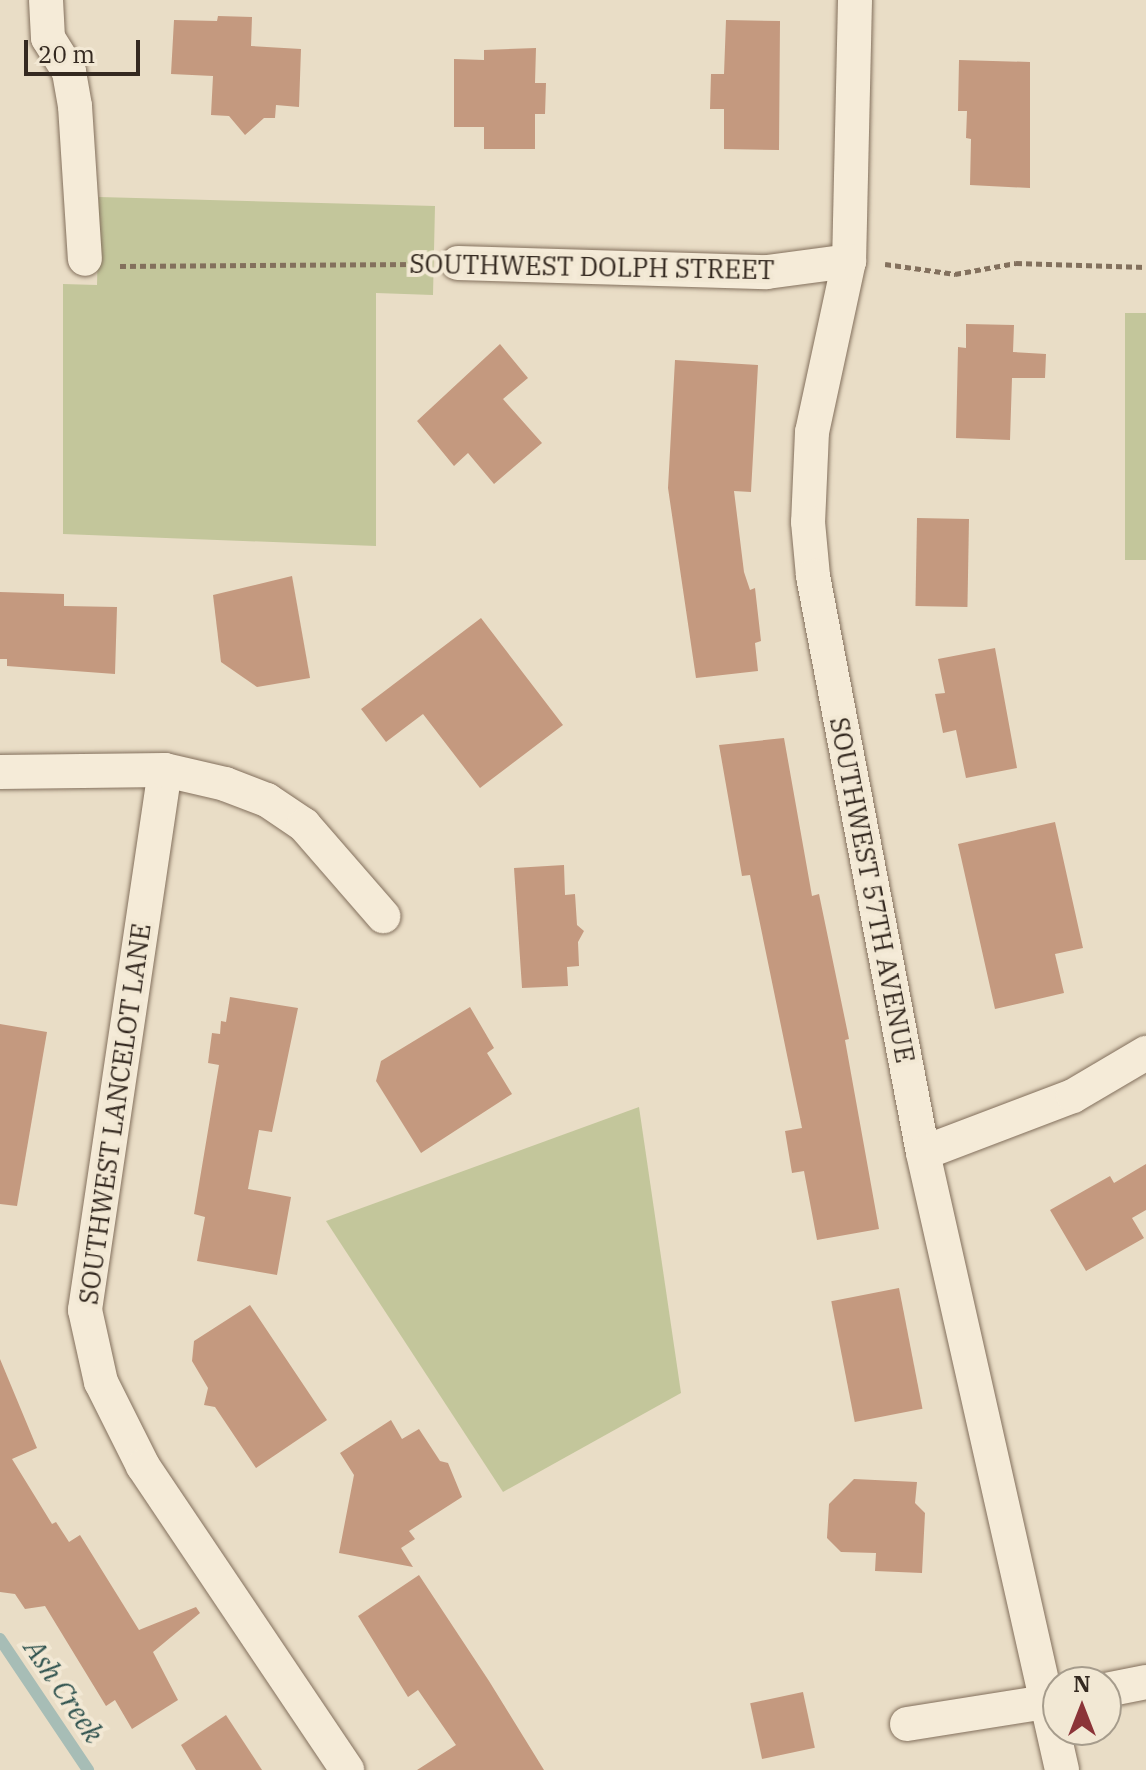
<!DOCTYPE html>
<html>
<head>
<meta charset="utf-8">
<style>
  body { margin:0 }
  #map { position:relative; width:1146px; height:1770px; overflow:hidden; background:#e9ddc6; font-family:"IBM Plex Serif",serif }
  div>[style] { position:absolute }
  .green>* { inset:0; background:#c3c69b; transform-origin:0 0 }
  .stream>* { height:12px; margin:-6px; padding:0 6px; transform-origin:6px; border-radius:6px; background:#a7bdb6 }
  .building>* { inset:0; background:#c4997f; transform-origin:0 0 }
  .path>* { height:5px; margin-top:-2.5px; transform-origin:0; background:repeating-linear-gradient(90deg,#83705d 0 6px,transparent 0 10px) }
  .roads { filter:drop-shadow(0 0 2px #83705d) drop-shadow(0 0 2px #83705d) }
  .minor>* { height:34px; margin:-17px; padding:0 17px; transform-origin:17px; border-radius:17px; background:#f5ebd8 }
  span { translate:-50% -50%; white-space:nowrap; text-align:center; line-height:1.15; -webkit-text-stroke:8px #f2e8d4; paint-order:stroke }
  .street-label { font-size:26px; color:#342920 }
  .water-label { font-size:28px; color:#30534f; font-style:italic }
  .north { position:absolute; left:1042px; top:1666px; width:80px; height:80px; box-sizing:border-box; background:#f2e8d4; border:2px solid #a69c8c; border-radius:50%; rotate:0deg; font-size:22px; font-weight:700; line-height:32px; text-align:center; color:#342920 }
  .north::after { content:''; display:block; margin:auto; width:28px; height:36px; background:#8b3438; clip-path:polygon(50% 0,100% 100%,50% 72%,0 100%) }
  .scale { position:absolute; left:24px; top:40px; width:116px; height:36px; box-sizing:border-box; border:4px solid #342920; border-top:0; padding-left:10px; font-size:24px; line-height:28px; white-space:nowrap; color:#342920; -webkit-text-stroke:6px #f2e8d4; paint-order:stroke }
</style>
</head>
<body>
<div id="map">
  <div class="green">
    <div style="clip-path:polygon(99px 197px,435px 206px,433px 295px,376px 293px,376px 546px,63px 534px,63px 284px,97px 285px)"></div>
    <div style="left:1125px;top:313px;width:21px;height:247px"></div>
    <div style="clip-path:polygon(639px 1107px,681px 1393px,503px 1492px,326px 1221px)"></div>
  </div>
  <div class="stream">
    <div style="left:0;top:1639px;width:158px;rotate:56.1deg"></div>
  </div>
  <div class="building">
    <div style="clip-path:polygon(218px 16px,252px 17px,251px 46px,301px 49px,299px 107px,276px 105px,275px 118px,264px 118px,245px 135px,229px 116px,211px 115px,213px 76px,171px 74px,174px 20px,217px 21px)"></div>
    <div style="clip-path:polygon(726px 20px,780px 21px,779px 150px,724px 149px,724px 109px,710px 109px,711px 74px,724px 74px)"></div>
    <div style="clip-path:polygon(536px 48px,535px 83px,546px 83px,545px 114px,535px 114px,535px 149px,484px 149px,484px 127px,454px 127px,454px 59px,484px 60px,484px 50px)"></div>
    <div style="clip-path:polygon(959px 60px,1030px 62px,1030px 188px,970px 185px,971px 139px,966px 138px,967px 111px,958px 111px)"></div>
    <div style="clip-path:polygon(966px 324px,1014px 325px,1013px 352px,1046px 354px,1045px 378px,1012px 378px,1010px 440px,956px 438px,958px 347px,966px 348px)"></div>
    <div style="clip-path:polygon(500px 344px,528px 378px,503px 399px,542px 443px,494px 484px,468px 453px,454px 466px,417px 421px)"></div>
    <div style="clip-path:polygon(675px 360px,758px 365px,751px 492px,734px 491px,744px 572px,750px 590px,755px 588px,761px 641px,755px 643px,758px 671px,696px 678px,668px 488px)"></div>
    <div style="left:917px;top:518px;width:52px;height:88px;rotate:1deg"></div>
    <div style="clip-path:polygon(292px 576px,310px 678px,257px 687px,221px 662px,213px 595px)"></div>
    <div style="clip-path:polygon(0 592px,64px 594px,64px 606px,117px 607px,115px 674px,7px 666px,7px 659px,0 659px)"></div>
    <div style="clip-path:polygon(481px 618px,563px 725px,480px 788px,423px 714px,386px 742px,361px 709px)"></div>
    <div style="clip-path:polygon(995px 648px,1017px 768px,966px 778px,956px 730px,943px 733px,935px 694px,945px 693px,938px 659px)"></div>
    <div style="clip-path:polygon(784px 738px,812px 896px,819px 894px,849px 1039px,845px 1040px,879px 1229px,817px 1240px,804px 1171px,792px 1173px,785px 1131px,802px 1128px,750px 875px,742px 876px,719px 745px)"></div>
    <div style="clip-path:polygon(1055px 822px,1083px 948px,1055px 954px,1064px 993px,995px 1009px,958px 844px)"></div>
    <div style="clip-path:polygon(564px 865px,565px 895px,575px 894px,577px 925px,584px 931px,578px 942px,579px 966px,567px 967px,568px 986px,522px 988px,514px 868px)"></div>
    <div style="clip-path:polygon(230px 997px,298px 1008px,272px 1132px,259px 1130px,248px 1189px,291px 1197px,277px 1275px,197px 1261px,205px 1217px,194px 1214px,219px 1065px,208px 1063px,212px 1033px,220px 1034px,221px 1021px,226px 1022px)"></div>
    <div style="clip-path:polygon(470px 1007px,494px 1048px,487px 1053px,512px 1094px,421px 1153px,376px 1081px,381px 1061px)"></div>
    <div style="clip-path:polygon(0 1024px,47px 1032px,17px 1206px,0 1204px)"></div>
    <div style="clip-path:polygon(1146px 1164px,1146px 1210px,1132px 1218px,1144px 1238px,1086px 1271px,1050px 1210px,1110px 1176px,1114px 1183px)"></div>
    <div style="left:899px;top:1288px;width:123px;height:69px;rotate:79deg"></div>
    <div style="clip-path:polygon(250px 1305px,327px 1420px,256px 1468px,215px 1407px,204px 1405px,208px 1388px,192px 1361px,194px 1341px)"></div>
    <div style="clip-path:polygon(0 1359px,37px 1448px,12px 1459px,52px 1524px,56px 1522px,69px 1542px,80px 1535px,139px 1630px,196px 1607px,200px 1613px,153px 1652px,178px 1700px,132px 1729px,115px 1700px,106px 1706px,45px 1606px,25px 1609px,15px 1594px,0 1592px)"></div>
    <div style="clip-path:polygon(391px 1420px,402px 1439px,419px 1429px,440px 1461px,448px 1463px,462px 1497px,409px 1531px,415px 1539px,401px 1548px,413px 1567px,339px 1553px,354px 1475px,340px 1453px)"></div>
    <div style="clip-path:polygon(854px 1479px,917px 1482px,915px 1503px,925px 1513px,922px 1573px,875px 1571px,876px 1553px,841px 1552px,827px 1538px,829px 1504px)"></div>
    <div style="clip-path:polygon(419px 1575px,489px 1681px,544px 1770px,417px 1770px,456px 1745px,418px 1690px,408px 1697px,358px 1616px)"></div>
    <div style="left:803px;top:1692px;width:57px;height:54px;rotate:78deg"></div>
    <div style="clip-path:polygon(226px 1715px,262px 1770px,196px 1770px,181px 1745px)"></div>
  </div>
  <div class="path">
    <div style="left:885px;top:264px;width:71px;rotate:8.1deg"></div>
    <div style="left:955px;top:274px;width:62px;rotate:-10.2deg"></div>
    <div style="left:1016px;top:263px;width:130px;rotate:1.8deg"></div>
    <div style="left:120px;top:266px;width:302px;rotate:-0.4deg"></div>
  </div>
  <div class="roads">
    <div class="minor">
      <div style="left:46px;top:0;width:38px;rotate:87deg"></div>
      <div style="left:48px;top:38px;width:40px;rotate:58deg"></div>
      <div style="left:69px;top:72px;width:35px;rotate:80deg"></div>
      <div style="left:75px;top:106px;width:153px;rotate:86.3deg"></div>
      <div style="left:855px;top:0;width:261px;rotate:91.3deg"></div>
      <div style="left:849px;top:261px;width:175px;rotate:102.2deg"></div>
      <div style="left:812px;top:432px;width:90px;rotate:92.5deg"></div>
      <div style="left:808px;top:522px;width:54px;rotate:84.7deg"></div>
      <div style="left:813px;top:576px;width:587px;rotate:79.21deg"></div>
      <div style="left:923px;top:1153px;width:632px;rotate:77.3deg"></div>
      <div style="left:458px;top:263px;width:309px;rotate:1.7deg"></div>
      <div style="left:767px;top:272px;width:83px;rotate:-7.6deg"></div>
      <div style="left:165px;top:770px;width:546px;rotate:98.43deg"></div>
      <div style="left:85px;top:1310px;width:74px;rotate:77.5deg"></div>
      <div style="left:101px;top:1382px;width:94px;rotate:63.4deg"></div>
      <div style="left:143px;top:1466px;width:366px;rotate:56.1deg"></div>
      <div style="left:0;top:772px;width:165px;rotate:-0.7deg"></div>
      <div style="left:165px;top:770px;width:62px;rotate:13.1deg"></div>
      <div style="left:225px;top:784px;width:45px;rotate:20.9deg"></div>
      <div style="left:267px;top:800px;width:45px;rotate:34deg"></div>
      <div style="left:304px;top:825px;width:121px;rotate:49deg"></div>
      <div style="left:923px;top:1153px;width:160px;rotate:-20.8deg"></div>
      <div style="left:1073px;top:1096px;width:85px;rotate:-30.5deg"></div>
      <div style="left:1106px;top:1690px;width:41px;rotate:-11.3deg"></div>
      <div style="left:907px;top:1724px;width:153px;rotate:-9deg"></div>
    </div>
  </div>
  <div class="street-label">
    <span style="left:592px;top:267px;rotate:1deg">SOUTHWEST DOLPH STREET</span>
    <span style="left:872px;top:890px;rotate:79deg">SOUTHWEST 57TH AVENUE</span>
    <span style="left:115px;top:1114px;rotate:-82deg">SOUTHWEST LANCELOT LANE</span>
  </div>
  <div class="water-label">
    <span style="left:64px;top:1691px;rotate:56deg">Ash Creek</span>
  </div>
  <div class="north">N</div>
  <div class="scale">20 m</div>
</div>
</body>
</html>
